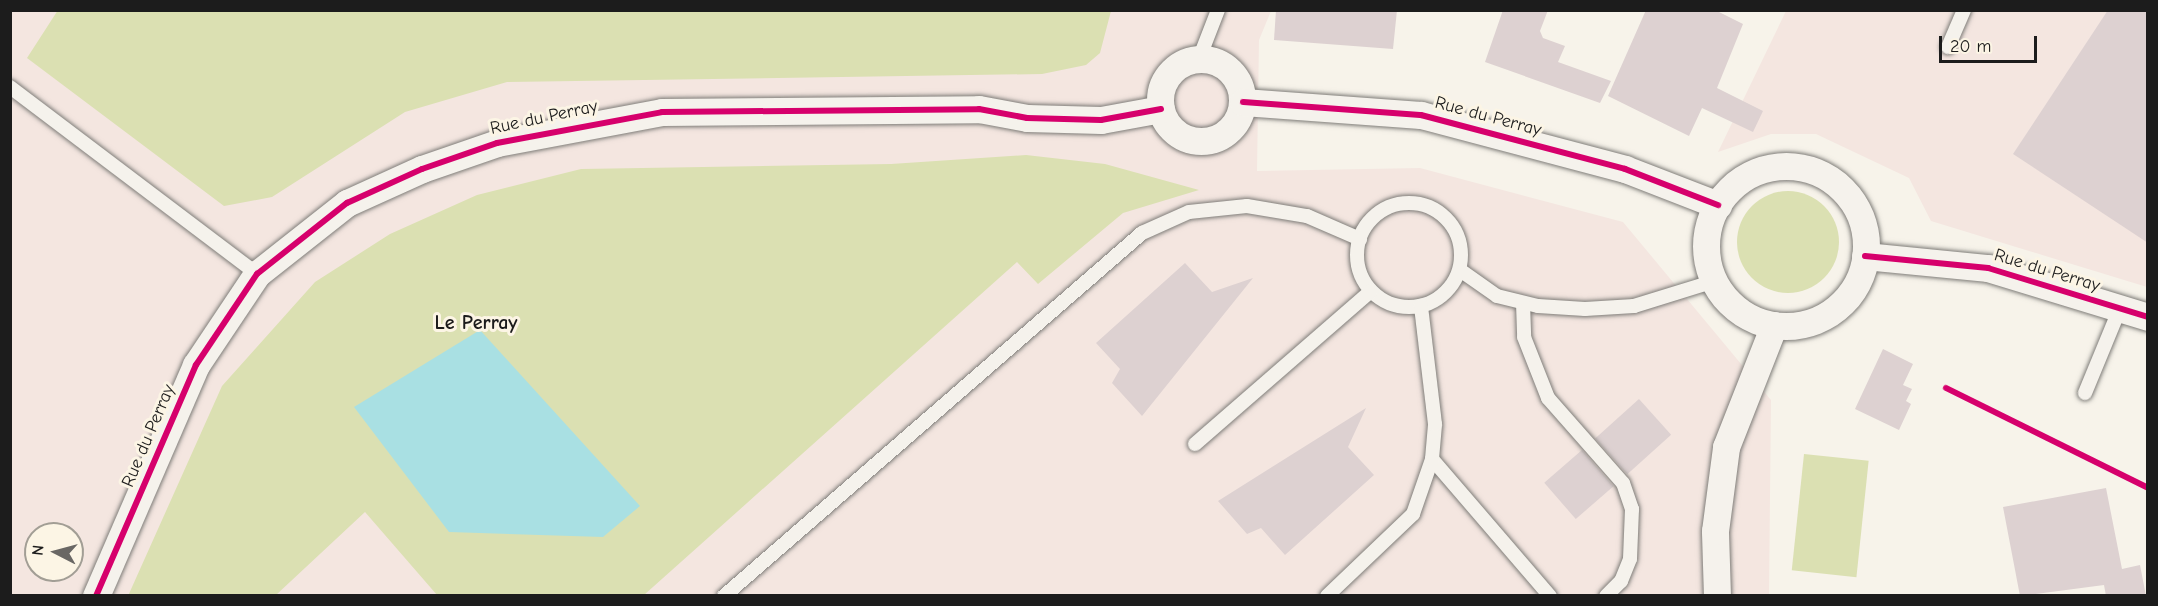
<!DOCTYPE html>
<html>
<head>
<meta charset="utf-8">
<style>
  body { margin:0 }
  #map { position:relative; width:2158px; height:606px; overflow:hidden; background:#f7f3ea; font-family:"Comic Neue",sans-serif }
  div>[style] { position:absolute }
  .built>* { inset:0; background:#f4e6e0 }
  .green>* { inset:0; background:#dbe0b2; transform-origin:0 0 }
  .round { border-radius:50% }
  .water>* { inset:0; background:#a9e0e3 }
  .building>* { inset:0; background:#ddd1d1; transform-origin:0 0 }
  .roads { filter:drop-shadow(0 0 2px #7f7d79) drop-shadow(0 0 2px #7f7d79) }
  .lane>* { height:14px; margin:-7px; padding:0 7px; transform-origin:7px; border-radius:7px; background:#f5f2ec }
  .lane>.ring { margin:-7px; padding:0; box-sizing:content-box; background:none; border:14px solid #f5f2ec; border-radius:50% }
  .street>* { height:27px; margin:-13.5px; padding:0 13.5px; transform-origin:13.5px; border-radius:13.5px; background:#f5f2ec }
  .street>.ring { margin:-13.5px; padding:0; box-sizing:content-box; background:none; border:27px solid #f5f2ec; border-radius:50% }
  .cycleway>* { height:6px; margin:-3px; padding:0 3px; transform-origin:3px; border-radius:3px; background:#d6006c }
  span { translate:-50% -50%; white-space:nowrap; text-align:center; line-height:1.15; -webkit-text-stroke:6px #fcf5e5; paint-order:stroke }
  .street-label { font-size:18px; color:#1c1c1c }
  .neighbourhood-label { font-size:20px; color:#1c1c1c; font-weight:700 }
  .frame { position:absolute; inset:0; border:12px solid #1c1c1c; pointer-events:none }
  .north { position:absolute; left:24px; top:522px; width:60px; height:60px; box-sizing:border-box; background:#fcf5e5; border:2px solid #a29e95; border-radius:50%; rotate:276deg; font-size:16px; font-weight:700; line-height:24px; text-align:center; color:#1c1c1c }
  .north::after { content:''; display:block; margin:auto; width:21px; height:27px; background:#696764; clip-path:polygon(50% 0,100% 100%,50% 72%,0 100%) }
  .scale { position:absolute; left:1939px; top:36px; width:98px; height:27px; box-sizing:border-box; border:3px solid #1c1c1c; border-top:0; padding-left:8px; font-size:18px; line-height:21px; white-space:nowrap; color:#1c1c1c; -webkit-text-stroke:4px #fcf5e5; paint-order:stroke }
</style>
</head>
<body>
<div id="map">
  <div class="built">
    <div style="clip-path:polygon(evenodd,10px 11px,1271px 11px,1259px 40px,1257px 171px,1420px 168px,1623px 222px,1771px 400px,1769px 595px,11px 595px,10px 11px,36px 534px,72px 534px,72px 570px,36px 570px,36px 534px)"></div>
    <div style="clip-path:polygon(1786px 11px,2147px 11px,2147px 287px,1931px 221px,1909px 178px,1816px 134px,1771px 134px,1718px 152px)"></div>
  </div>
  <div class="green">
    <div style="clip-path:polygon(58px 10px,1111px 10px,1111px 11px,1100px 53px,1086px 65px,1042px 74px,507px 82px,405px 112px,272px 197px,224px 206px,27px 58px)"></div>
    <div style="clip-path:polygon(1026px 155px,1105px 164px,1199px 190px,1123px 213px,1038px 284px,1017px 262px,644px 595px,437px 595px,365px 512px,276px 595px,128px 596px,222px 386px,315px 282px,390px 234px,477px 195px,581px 169px,891px 164px)"></div>
    <div class="round" style="left:1737px;top:191px;width:102px;height:102px"></div>
    <div style="left:1804px;top:454px;width:65px;height:117px;rotate:6deg"></div>
  </div>
  <div class="water">
    <div style="clip-path:polygon(480px 330px,640px 506px,603px 537px,449px 532px,354px 407px)"></div>
  </div>
  <div class="building">
    <div style="clip-path:polygon(1276px 10px,1397px 10px,1393px 49px,1274px 40px)"></div>
    <div style="clip-path:polygon(1503px 10px,1548px 10px,1540px 31px,1543px 38px,1565px 46px,1558px 62px,1611px 81px,1600px 103px,1485px 62px)"></div>
    <div style="clip-path:polygon(1646px 10px,1715px 10px,1743px 24px,1717px 88px,1763px 111px,1753px 132px,1702px 108px,1689px 136px,1608px 96px)"></div>
    <div style="clip-path:polygon(2108px 10px,2148px 10px,2148px 243px,2013px 154px)"></div>
    <div style="clip-path:polygon(1185px 263px,1212px 292px,1253px 278px,1142px 416px,1112px 383px,1120px 369px,1096px 343px)"></div>
    <div style="clip-path:polygon(1883px 349px,1913px 364px,1903px 385px,1912px 389px,1906px 401px,1911px 404px,1899px 430px,1855px 409px)"></div>
    <div style="left:1639px;top:399px;width:48px;height:59px;rotate:48deg"></div>
    <div style="clip-path:polygon(1366px 408px,1348px 447px,1374px 475px,1285px 555px,1261px 528px,1247px 534px,1218px 501px)"></div>
    <div style="left:1582px;top:450px;width:48px;height:50px;rotate:49deg"></div>
    <div style="clip-path:polygon(2106px 488px,2122px 569px,2140px 565px,2146px 596px,2106px 596px,2104px 585px,2020px 596px,2003px 507px)"></div>
  </div>
  <div class="roads">
    <div class="lane">
      <div style="left:1948px;top:47px;width:40px;rotate:-66.6deg"></div>
      <div style="left:1199px;top:59px;width:53px;rotate:-68.8deg"></div>
      <div style="left:10px;top:87px;width:310px;rotate:37.1deg"></div>
      <div class="ring" style="left:1357px;top:203px;width:90px;height:90px"></div>
      <div style="left:1460px;top:270px;width:45px;rotate:35.1deg"></div>
      <div style="left:1497px;top:296px;width:42px;rotate:13.7deg"></div>
      <div style="left:1538px;top:306px;width:47px;rotate:3.7deg"></div>
      <div style="left:1585px;top:309px;width:49px;rotate:-3.5deg"></div>
      <div style="left:1634px;top:306px;width:85px;rotate:-17.2deg"></div>
      <div style="left:1523px;top:303px;width:34px;rotate:88deg"></div>
      <div style="left:1524px;top:337px;width:66px;rotate:68.5deg"></div>
      <div style="left:1548px;top:398px;width:113px;rotate:48.6deg"></div>
      <div style="left:1623px;top:483px;width:28px;rotate:71deg"></div>
      <div style="left:1632px;top:509px;width:50px;rotate:92.3deg"></div>
      <div style="left:1630px;top:559px;width:24px;rotate:112deg"></div>
      <div style="left:1621px;top:581px;width:21px;rotate:135deg"></div>
      <div style="left:2085px;top:393px;width:92px;rotate:-67.6deg"></div>
      <div style="left:1195px;top:444px;width:233px;rotate:-41deg"></div>
      <div style="left:1432px;top:459px;width:181px;rotate:49.3deg"></div>
      <div style="left:724px;top:596px;width:554px;rotate:-40.97deg"></div>
      <div style="left:1142px;top:233px;width:51px;rotate:-24.1deg"></div>
      <div style="left:1189px;top:212px;width:58px;rotate:-5.9deg"></div>
      <div style="left:1247px;top:206px;width:61px;rotate:9.5deg"></div>
      <div style="left:1307px;top:216px;width:58px;rotate:23.5deg"></div>
      <div style="left:1327px;top:596px;width:119px;rotate:-43.6deg"></div>
      <div style="left:1413px;top:514px;width:58px;rotate:-70.9deg"></div>
      <div style="left:1432px;top:459px;width:35px;rotate:-85deg"></div>
      <div style="left:1435px;top:424px;width:119px;rotate:-96.8deg"></div>
    </div>
    <div class="street">
      <div class="ring" style="left:1160px;top:59px;width:55px;height:55px"></div>
      <div style="left:1243px;top:102px;width:178px;rotate:4.2deg"></div>
      <div style="left:1421px;top:115px;width:211px;rotate:14.8deg"></div>
      <div style="left:1625px;top:169px;width:100px;rotate:21.2deg"></div>
      <div class="ring" style="left:1706px;top:166px;width:133px;height:133px"></div>
      <div style="left:1865px;top:256px;width:124px;rotate:5.6deg"></div>
      <div style="left:1988px;top:268px;width:167px;rotate:17deg"></div>
      <div style="left:96px;top:596px;width:252px;rotate:-66.6deg"></div>
      <div style="left:196px;top:365px;width:110px;rotate:-56.2deg"></div>
      <div style="left:257px;top:274px;width:115px;rotate:-38.3deg"></div>
      <div style="left:347px;top:203px;width:82px;rotate:-24.4deg"></div>
      <div style="left:422px;top:169px;width:79px;rotate:-19.1deg"></div>
      <div style="left:497px;top:143px;width:168px;rotate:-10.6deg"></div>
      <div style="left:662px;top:112px;width:317px;rotate:-0.5deg"></div>
      <div style="left:979px;top:109px;width:49px;rotate:10.6deg"></div>
      <div style="left:1027px;top:118px;width:74px;rotate:1.5deg"></div>
      <div style="left:1101px;top:120px;width:61px;rotate:-10.4deg"></div>
      <div style="left:1717px;top:596px;width:65px;rotate:-91.8deg"></div>
      <div style="left:1715px;top:531px;width:85px;rotate:-82.5deg"></div>
      <div style="left:1726px;top:447px;width:131px;rotate:-68.5deg"></div>
    </div>
  </div>
  <div class="cycleway">
    <div style="left:1243px;top:102px;width:178px;rotate:4.2deg"></div>
    <div style="left:1421px;top:115px;width:211px;rotate:14.8deg"></div>
    <div style="left:1625px;top:169px;width:100px;rotate:21.2deg"></div>
    <div style="left:1865px;top:256px;width:124px;rotate:5.6deg"></div>
    <div style="left:1988px;top:268px;width:167px;rotate:17deg"></div>
    <div style="left:1946px;top:388px;width:225px;rotate:26.3deg"></div>
    <div style="left:96px;top:596px;width:252px;rotate:-66.6deg"></div>
    <div style="left:196px;top:365px;width:110px;rotate:-56.2deg"></div>
    <div style="left:257px;top:274px;width:115px;rotate:-38.3deg"></div>
    <div style="left:347px;top:203px;width:82px;rotate:-24.4deg"></div>
    <div style="left:422px;top:169px;width:79px;rotate:-19.1deg"></div>
    <div style="left:497px;top:143px;width:168px;rotate:-10.6deg"></div>
    <div style="left:662px;top:112px;width:317px;rotate:-0.5deg"></div>
    <div style="left:979px;top:109px;width:49px;rotate:10.6deg"></div>
    <div style="left:1027px;top:118px;width:74px;rotate:1.5deg"></div>
    <div style="left:1101px;top:120px;width:61px;rotate:-10.4deg"></div>
  </div>
  <div class="street-label">
    <span style="left:1488px;top:117px;rotate:15deg">Rue du Perray</span>
    <span style="left:544px;top:118px;rotate:-12deg">Rue du Perray</span>
    <span style="left:2047px;top:271px;rotate:17deg">Rue du Perray</span>
    <span style="left:149px;top:436px;rotate:-67deg">Rue du Perray</span>
  </div>
  <div class="neighbourhood-label">
    <span style="left:476px;top:322px">Le Perray</span>
  </div>
  <div class="frame"></div>
  <div class="north">N</div>
  <div class="scale">20 m</div>
</div>
</body>
</html>
